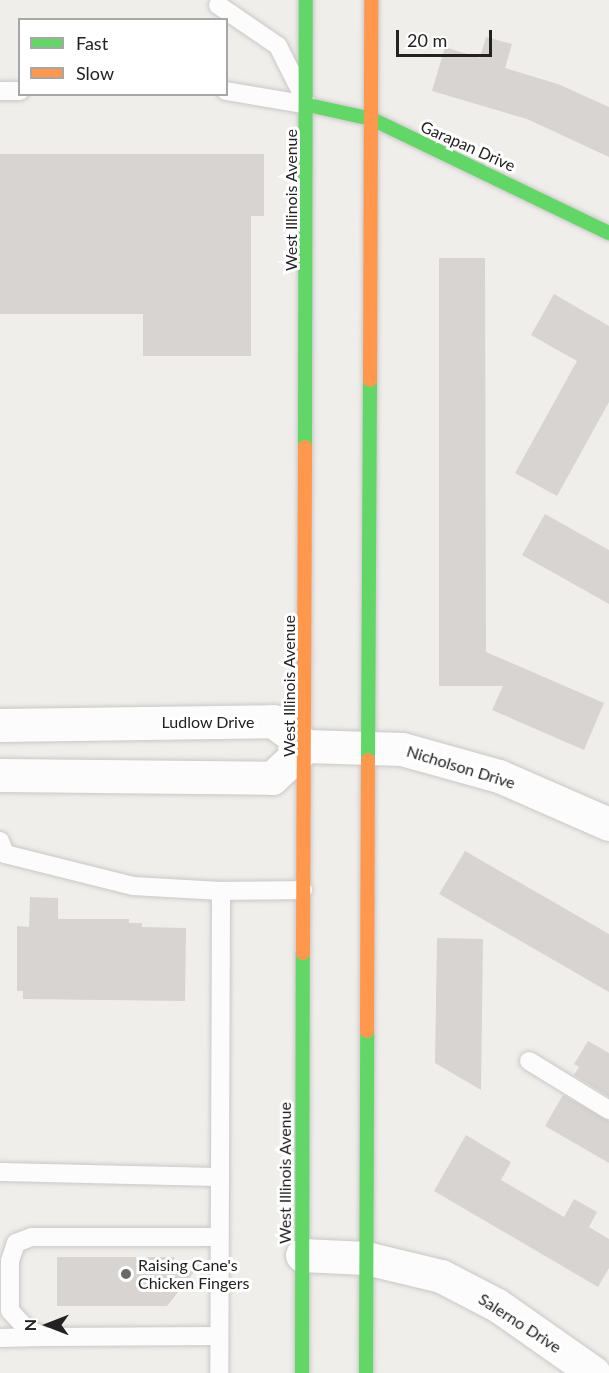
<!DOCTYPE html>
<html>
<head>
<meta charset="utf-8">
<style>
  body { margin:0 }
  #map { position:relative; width:609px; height:1373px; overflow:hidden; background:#f0eeeb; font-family:Lato,sans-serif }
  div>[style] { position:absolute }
  .building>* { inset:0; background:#d7d4d2 }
  .roads { filter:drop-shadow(0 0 2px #c9c8c7) drop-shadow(0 0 2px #c9c8c7) }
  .lane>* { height:18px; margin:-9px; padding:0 9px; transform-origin:9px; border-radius:9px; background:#fdfcfc }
  .street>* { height:33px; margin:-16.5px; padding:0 16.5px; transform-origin:16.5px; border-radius:16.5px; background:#fdfcfc }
  .fast>* { height:14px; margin:-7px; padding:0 7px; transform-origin:7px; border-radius:7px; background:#63d668 }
  .slow>* { height:14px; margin:-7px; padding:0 7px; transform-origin:7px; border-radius:7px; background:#ff974d }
  .dots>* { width:16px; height:16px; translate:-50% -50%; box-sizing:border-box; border:3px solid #fff; border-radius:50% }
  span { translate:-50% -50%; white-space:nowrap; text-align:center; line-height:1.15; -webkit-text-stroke:6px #fff; paint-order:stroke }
  .street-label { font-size:16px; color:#222 }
  .poi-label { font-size:16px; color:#222 }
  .left { translate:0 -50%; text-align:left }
  .legend { position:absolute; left:18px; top:18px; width:210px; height:78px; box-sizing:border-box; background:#fff; border:2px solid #a7a7a7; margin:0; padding:8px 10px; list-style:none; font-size:18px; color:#222 }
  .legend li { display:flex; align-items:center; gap:12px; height:30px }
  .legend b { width:30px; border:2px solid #a7a7a7 }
  .north { position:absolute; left:18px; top:1295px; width:60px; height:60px; -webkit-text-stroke:4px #fff; paint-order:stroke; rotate:270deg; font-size:16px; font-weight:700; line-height:24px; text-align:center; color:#222 }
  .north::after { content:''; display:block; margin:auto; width:21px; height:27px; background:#222; clip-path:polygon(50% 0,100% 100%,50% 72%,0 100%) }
  .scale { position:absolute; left:396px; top:30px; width:96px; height:27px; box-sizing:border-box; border:3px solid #222; border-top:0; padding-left:8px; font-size:18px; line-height:21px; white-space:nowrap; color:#222; -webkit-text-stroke:4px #fff; paint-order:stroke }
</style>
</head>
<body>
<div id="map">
  <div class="building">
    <div style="clip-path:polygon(486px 37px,512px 44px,505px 68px,558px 84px,609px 107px,609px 157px,527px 119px,432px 91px,445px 47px,480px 58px)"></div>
    <div style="clip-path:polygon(0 154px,264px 154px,264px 216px,251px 216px,251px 356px,143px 356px,143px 314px,0 314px)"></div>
    <div style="clip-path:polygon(439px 258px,485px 258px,486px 652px,604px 703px,584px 750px,492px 710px,503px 686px,439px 686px)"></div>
    <div style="clip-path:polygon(554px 294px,609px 326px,609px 402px,557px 496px,515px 473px,577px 361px,531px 335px)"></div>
    <div style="clip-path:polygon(545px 514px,609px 550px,609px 604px,522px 555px)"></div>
    <div style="clip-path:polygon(465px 851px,609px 934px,609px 992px,439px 894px)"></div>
    <div style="clip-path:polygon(30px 897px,58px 898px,58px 919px,129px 919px,129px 923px,142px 923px,142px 927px,186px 928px,185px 1001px,23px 999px,23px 991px,17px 991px,17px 926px,29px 927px)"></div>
    <div style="clip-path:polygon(437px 938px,483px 939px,481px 1090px,435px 1063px)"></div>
    <div style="clip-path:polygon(588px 1041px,609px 1053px,609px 1097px,574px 1075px,579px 1067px,574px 1064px)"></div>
    <div style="clip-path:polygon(563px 1095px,609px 1121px,609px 1163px,545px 1126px)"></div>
    <div style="clip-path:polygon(466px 1135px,511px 1162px,501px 1180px,564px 1217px,574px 1199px,597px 1212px,589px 1227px,609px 1239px,609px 1268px,598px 1287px,434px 1191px)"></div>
    <div style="clip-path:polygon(57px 1257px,174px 1257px,174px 1262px,202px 1262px,167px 1306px,57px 1306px)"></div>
  </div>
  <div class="roads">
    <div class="lane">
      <div style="left:218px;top:5px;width:73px;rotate:34.3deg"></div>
      <div style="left:278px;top:46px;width:49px;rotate:63.4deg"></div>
      <div style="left:0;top:91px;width:20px"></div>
      <div style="left:226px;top:91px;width:83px;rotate:9.7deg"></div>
      <div style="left:0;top:841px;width:14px;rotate:69deg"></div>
      <div style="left:5px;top:854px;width:132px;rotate:14deg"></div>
      <div style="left:133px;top:886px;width:88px;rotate:3.3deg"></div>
      <div style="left:221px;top:891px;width:482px;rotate:90.2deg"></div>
      <div style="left:221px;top:891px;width:82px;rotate:-0.7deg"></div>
      <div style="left:529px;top:1061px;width:94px;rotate:31.5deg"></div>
      <div style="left:0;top:1172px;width:219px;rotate:1.3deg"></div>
      <div style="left:219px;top:1336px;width:174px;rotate:179.7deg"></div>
      <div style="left:45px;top:1337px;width:21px;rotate:-155deg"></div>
      <div style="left:26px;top:1328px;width:23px;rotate:-133deg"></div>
      <div style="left:10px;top:1311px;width:50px;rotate:-90deg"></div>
      <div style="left:10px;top:1261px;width:19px;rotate:-72deg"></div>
      <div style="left:16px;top:1243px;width:17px;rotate:-21deg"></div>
      <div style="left:32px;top:1237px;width:187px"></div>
      <div style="left:0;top:1338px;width:43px;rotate:-1.3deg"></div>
    </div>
    <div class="street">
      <div style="left:0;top:725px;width:273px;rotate:-0.8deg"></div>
      <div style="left:273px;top:721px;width:41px;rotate:37.1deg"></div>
      <div style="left:306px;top:746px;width:96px;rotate:1.8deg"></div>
      <div style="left:402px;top:749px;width:101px;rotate:15.6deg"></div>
      <div style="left:499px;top:776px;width:120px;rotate:23.6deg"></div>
      <div style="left:0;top:775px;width:272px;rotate:0.6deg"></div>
      <div style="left:272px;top:778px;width:47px;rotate:-43.3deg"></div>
      <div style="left:302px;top:1255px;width:64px;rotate:2.7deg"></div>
      <div style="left:366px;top:1258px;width:77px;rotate:13.5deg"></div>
      <div style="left:441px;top:1276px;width:63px;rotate:27.4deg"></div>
      <div style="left:497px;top:1305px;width:118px;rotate:35deg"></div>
    </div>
    <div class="fast">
      <div style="left:308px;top:105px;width:66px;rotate:12.3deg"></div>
      <div style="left:372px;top:119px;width:263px;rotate:25.7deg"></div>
      <div style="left:305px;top:447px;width:447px;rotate:-89.9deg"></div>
      <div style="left:368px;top:760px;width:380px;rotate:-89.7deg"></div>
      <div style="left:302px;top:1373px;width:420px;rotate:-89.9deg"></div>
      <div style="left:366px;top:1373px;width:342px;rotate:-89.8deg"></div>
    </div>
    <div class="slow">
      <div style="left:370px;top:380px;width:380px;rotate:-89.8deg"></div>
      <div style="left:303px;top:953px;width:506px;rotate:-89.77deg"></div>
      <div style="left:367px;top:1031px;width:271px;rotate:-89.8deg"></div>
    </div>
  </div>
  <div class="dots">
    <div style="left:126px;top:1274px;background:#6a6968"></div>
  </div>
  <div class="street-label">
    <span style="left:468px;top:146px;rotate:24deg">Garapan Drive</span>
    <span style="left:291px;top:200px;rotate:-90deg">West Illinois Avenue</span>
    <span style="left:289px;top:686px;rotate:-90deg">West Illinois Avenue</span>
    <span style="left:208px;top:722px">Ludlow Drive</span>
    <span style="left:461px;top:767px;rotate:17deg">Nicholson Drive</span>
    <span style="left:285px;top:1173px;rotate:-90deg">West Illinois Avenue</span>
    <span style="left:520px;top:1323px;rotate:33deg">Salerno Drive</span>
  </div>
  <div class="poi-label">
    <span class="left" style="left:138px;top:1274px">Raising Cane's<br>Chicken Fingers</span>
  </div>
  <ul class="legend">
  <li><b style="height:8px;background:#63d668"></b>Fast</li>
  <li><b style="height:8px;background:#ff974d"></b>Slow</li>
  </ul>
  <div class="north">N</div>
  <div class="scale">20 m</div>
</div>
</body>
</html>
